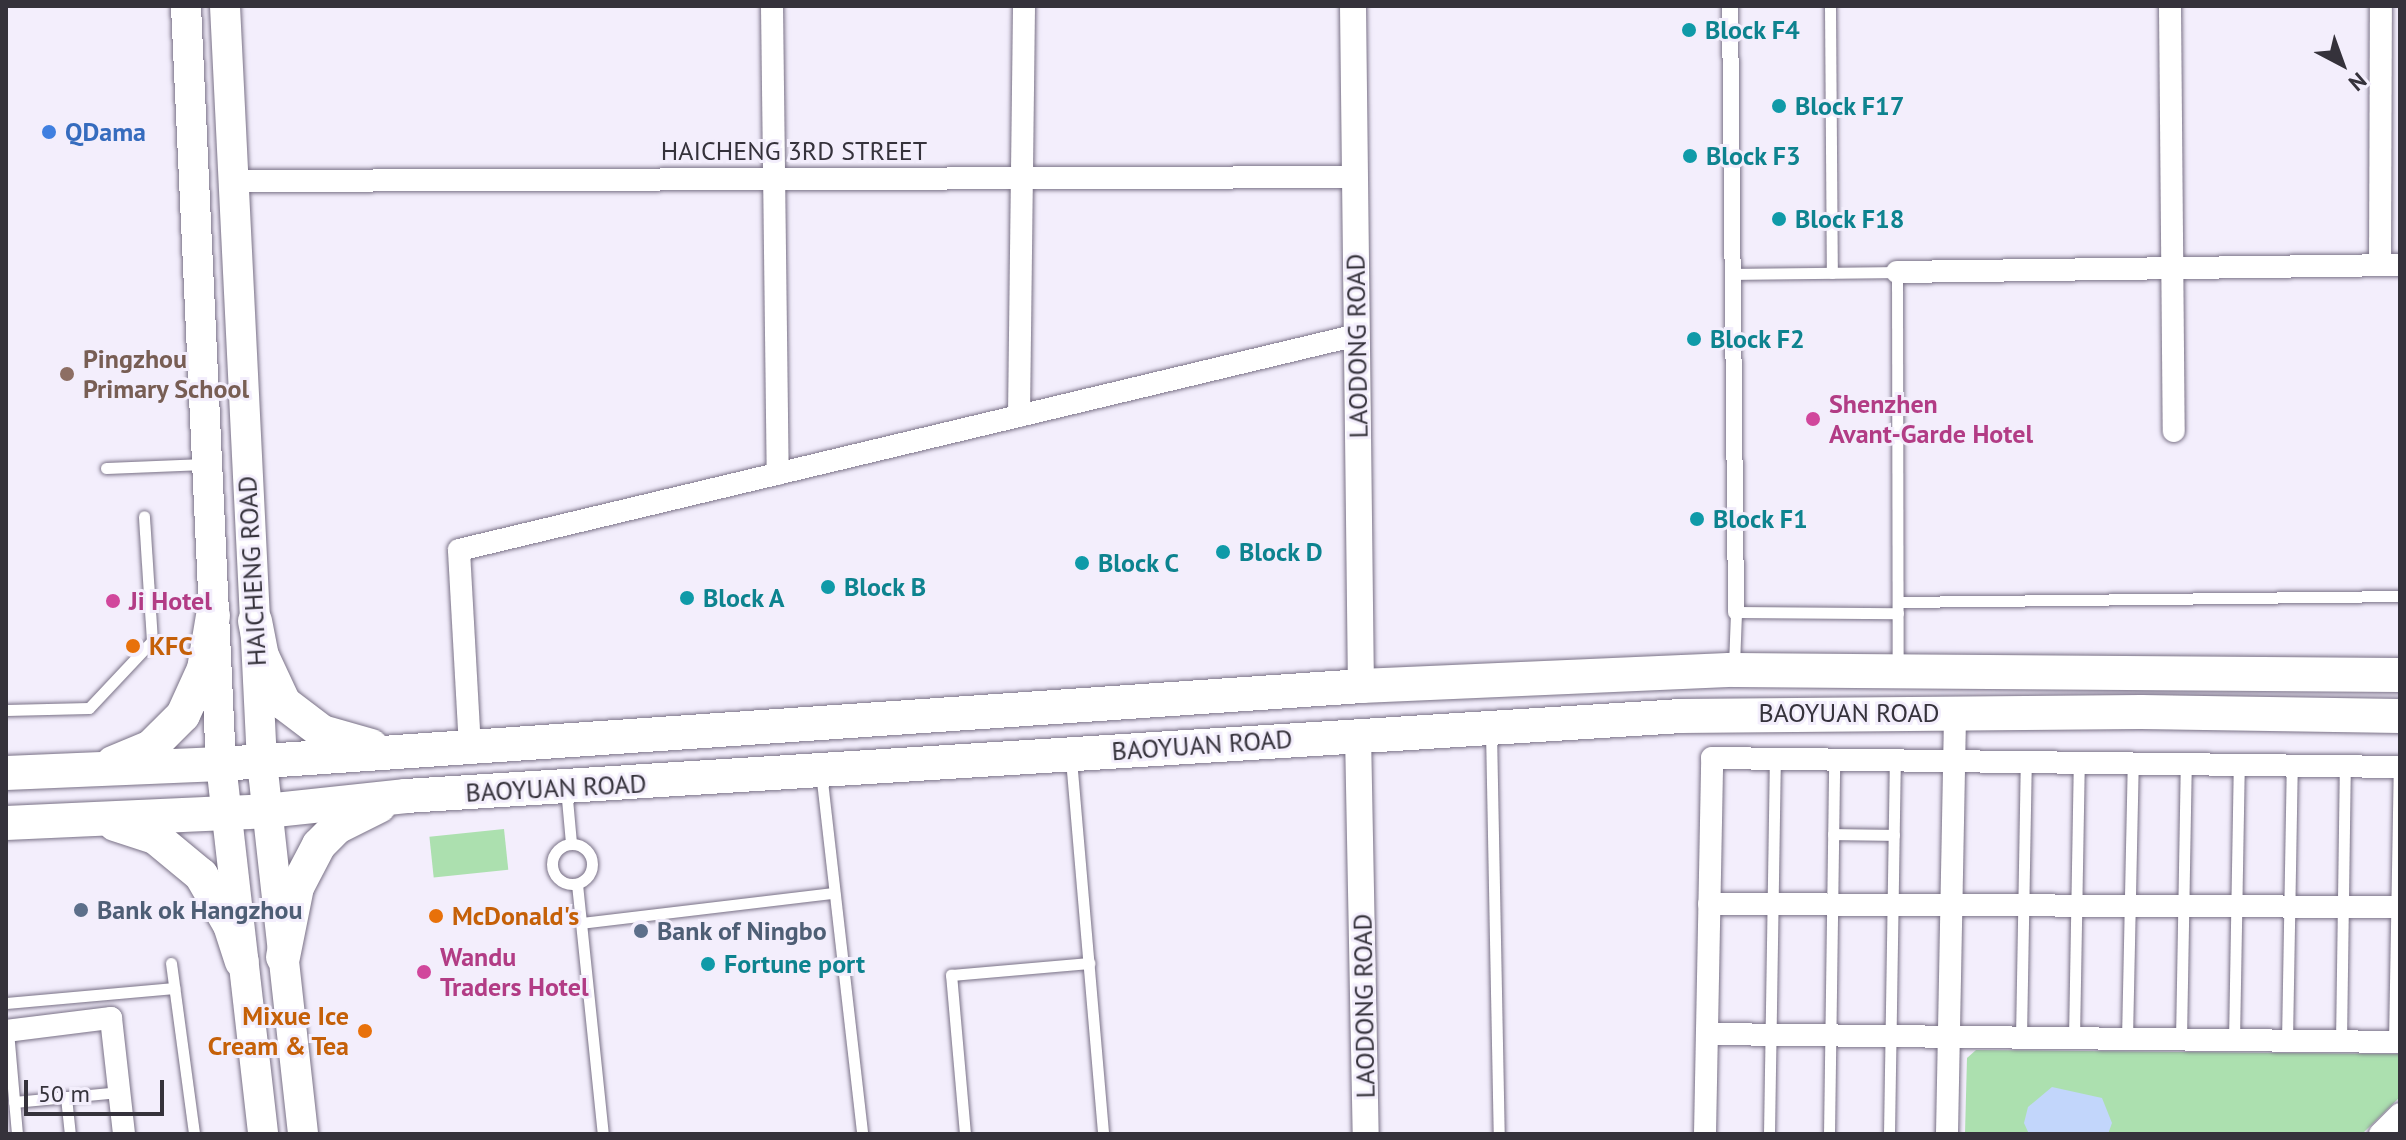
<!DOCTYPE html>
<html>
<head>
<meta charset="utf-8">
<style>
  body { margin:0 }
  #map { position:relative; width:2406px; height:1140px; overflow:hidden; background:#f3eefc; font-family:"PT Sans",sans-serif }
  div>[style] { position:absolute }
  .green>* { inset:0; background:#ace0af; transform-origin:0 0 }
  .water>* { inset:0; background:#c2d6fb }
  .roads { filter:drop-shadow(0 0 2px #797186) drop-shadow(0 0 2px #797186) }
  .service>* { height:11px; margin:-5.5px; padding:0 5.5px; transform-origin:5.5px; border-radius:5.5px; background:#fff }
  .service>.ring { margin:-5.5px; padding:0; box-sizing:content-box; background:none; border:11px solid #fff; border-radius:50% }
  .pedestrian>* { height:16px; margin:-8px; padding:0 8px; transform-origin:8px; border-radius:8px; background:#fff }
  .minor>* { height:22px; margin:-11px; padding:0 11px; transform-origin:11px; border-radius:11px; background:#fff }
  .tertiary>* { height:26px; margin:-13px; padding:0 13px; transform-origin:13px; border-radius:13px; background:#fff }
  .secondary>* { height:30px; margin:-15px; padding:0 15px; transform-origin:15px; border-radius:15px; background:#fff }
  .primary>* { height:34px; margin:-17px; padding:0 17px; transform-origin:17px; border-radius:17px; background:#fff }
  .dots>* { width:22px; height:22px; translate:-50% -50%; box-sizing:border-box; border:4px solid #f3eefc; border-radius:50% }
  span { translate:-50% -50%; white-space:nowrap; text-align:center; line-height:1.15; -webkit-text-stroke:6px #f3eefc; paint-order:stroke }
  .culture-label { font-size:26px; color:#0d838f; font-weight:700 }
  .left { translate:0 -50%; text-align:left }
  .shop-label { font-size:26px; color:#366cbe; font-weight:700 }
  .street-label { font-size:26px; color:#35323b }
  .education-label { font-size:26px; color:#785e54; font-weight:700 }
  .hotel-label { font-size:26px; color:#b23c85; font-weight:700 }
  .food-label { font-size:26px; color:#c56008; font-weight:700 }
  .right { translate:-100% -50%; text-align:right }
  .service-label { font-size:26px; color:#4e5e75; font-weight:700 }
  .frame { position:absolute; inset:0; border:8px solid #35323b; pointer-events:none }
  .north { position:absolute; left:2302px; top:24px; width:80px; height:80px; -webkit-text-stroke:6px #f3eefc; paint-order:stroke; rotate:139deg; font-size:22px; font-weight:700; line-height:32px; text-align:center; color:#35323b }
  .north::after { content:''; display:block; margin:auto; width:28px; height:36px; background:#35323b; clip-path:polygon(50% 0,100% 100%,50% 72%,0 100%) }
  .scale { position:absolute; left:24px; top:1080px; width:140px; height:36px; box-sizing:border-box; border:4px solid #35323b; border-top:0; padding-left:10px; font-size:24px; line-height:28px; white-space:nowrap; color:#35323b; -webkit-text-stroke:6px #f3eefc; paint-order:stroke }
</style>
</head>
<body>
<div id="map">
  <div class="green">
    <div style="left:504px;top:829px;width:41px;height:75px;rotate:84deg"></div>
    <div style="clip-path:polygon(1976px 1050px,2400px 1054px,2400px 1097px,2362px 1134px,1965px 1134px,1967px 1058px)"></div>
  </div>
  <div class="water">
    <div style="clip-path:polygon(2052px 1087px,2102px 1098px,2112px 1123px,2108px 1134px,2029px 1134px,2024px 1123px,2028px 1107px)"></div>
  </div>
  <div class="roads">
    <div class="service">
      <div style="left:1830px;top:6px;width:267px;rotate:89.6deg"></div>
      <div style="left:1733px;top:274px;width:164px;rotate:-0.7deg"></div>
      <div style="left:1897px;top:272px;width:395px;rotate:89.9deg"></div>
      <div style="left:106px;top:468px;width:99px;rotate:-2.3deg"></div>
      <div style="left:1898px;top:602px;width:502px;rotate:-0.68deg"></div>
      <div style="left:1734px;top:665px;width:53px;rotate:-87.8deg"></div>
      <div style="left:1736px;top:612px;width:162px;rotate:0.4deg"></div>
      <div style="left:6px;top:710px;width:83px;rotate:-1.4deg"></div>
      <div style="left:89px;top:708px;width:92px;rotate:-46.8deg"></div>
      <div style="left:152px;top:641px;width:125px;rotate:-93.7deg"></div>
      <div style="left:1491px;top:731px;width:403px;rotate:88.9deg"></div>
      <div style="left:1071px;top:759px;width:376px;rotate:85.1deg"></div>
      <div style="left:821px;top:772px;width:364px;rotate:83.5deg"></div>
      <div style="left:566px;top:788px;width:55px;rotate:84.8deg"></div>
      <div style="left:1833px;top:834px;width:61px;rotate:0.9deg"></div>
      <div class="ring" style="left:552px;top:844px;width:29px;height:29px"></div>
      <div style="left:577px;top:884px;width:251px;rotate:84.1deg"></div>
      <div style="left:581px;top:923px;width:255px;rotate:-6.8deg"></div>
      <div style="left:171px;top:963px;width:173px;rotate:82.3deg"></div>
      <div style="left:6px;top:1003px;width:169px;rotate:-5.1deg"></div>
      <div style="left:8px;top:1031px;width:103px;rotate:85deg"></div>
      <div style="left:2021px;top:1038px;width:276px;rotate:-89deg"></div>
      <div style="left:2074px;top:1039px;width:276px;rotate:-89deg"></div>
      <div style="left:2127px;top:1039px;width:275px;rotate:-88.8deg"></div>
      <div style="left:2181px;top:1040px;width:276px;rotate:-89deg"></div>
      <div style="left:2234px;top:1041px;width:276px;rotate:-89deg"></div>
      <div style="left:2287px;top:1041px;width:275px;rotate:-89deg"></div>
      <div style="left:2341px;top:1042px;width:276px;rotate:-89.2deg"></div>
      <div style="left:2394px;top:1042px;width:275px;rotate:-89deg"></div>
      <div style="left:66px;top:1097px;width:37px;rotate:84deg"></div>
      <div style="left:14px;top:1102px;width:105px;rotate:-5.4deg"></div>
      <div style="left:965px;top:1134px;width:160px;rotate:-95deg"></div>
      <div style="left:951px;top:975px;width:139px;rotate:-5deg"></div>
      <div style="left:1769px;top:1134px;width:375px;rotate:-89.1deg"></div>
      <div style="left:1829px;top:1134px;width:374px;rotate:-89.2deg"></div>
      <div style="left:1889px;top:1134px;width:374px;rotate:-89.1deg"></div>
    </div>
    <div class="pedestrian">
      <div style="left:1730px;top:6px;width:606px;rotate:89.43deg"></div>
    </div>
    <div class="minor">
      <div style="left:772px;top:6px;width:468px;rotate:89.3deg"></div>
      <div style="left:2170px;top:6px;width:425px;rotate:89.5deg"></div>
      <div style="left:232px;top:181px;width:1123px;rotate:-0.2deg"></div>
      <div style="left:2380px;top:265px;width:259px;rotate:-89.8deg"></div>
      <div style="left:1897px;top:272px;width:503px;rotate:-0.8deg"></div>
      <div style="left:1019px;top:416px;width:410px;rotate:-89.3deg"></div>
      <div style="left:470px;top:748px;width:198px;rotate:-93.2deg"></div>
      <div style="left:459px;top:550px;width:923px;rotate:-13.46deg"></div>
      <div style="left:1709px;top:904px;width:691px;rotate:0.25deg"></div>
      <div style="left:6px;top:1031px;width:106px;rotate:-7.1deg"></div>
      <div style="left:111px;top:1018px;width:117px;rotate:83.6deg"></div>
      <div style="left:1707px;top:1034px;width:693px;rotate:0.66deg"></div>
      <div style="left:1705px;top:1134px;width:376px;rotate:-88.9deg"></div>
      <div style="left:1712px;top:758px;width:688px;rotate:0.75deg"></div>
      <div style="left:1947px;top:1134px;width:422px;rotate:-88.9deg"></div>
      <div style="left:2380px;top:1134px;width:28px;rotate:-45deg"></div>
    </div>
    <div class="tertiary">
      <div style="left:1353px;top:6px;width:680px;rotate:89.33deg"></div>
      <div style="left:1358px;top:734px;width:400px;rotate:88.9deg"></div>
    </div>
    <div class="secondary">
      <div style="left:186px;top:6px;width:759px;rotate:87.36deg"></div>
      <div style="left:221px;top:764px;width:372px;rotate:83.5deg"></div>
      <div style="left:225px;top:6px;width:757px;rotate:87.2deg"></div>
      <div style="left:262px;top:762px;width:374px;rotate:83.7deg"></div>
    </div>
    <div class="primary">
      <div style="left:255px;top:621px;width:36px;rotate:79deg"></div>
      <div style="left:262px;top:656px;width:52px;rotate:64.9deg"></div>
      <div style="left:284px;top:703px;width:48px;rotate:37.3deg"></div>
      <div style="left:322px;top:732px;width:51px;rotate:15.9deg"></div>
      <div style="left:113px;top:763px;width:41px;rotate:-22.8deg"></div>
      <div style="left:151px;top:747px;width:45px;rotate:-45deg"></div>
      <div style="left:183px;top:715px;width:51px;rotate:-65.5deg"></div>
      <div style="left:204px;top:669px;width:54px;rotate:-80.4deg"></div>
      <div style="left:6px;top:773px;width:215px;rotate:-2.4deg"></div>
      <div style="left:221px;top:764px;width:1143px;rotate:-3.91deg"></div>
      <div style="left:1361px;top:686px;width:373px;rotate:-2.5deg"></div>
      <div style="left:1734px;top:670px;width:666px;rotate:0.43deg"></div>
      <div style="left:6px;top:823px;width:260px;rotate:-2.6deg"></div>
      <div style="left:266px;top:811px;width:141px;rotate:-6.1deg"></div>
      <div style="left:406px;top:796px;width:1277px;rotate:-3.59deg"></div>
      <div style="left:1680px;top:716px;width:461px;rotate:-0.5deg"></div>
      <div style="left:2141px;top:712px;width:259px;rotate:0.9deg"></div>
      <div style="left:115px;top:824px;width:42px;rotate:18deg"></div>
      <div style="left:155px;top:837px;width:60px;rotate:39.6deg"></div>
      <div style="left:201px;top:875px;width:58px;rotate:59.9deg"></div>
      <div style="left:230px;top:925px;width:38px;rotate:72deg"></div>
      <div style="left:283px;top:957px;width:71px;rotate:-78.7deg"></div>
      <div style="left:297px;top:887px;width:47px;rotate:-62.4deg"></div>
      <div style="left:319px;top:845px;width:25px;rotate:-45deg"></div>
      <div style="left:337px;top:827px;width:47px;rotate:-26.6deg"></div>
    </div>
  </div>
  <div class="dots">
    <div style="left:1689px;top:30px;background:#0f9aa8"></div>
    <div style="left:1779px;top:106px;background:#0f9aa8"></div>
    <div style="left:49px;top:132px;background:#3f7fe0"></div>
    <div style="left:1690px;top:156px;background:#0f9aa8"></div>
    <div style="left:1779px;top:219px;background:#0f9aa8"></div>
    <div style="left:1694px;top:339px;background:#0f9aa8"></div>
    <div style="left:67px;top:374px;background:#8d6e63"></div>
    <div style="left:1813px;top:419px;background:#d1479c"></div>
    <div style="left:1697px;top:519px;background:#0f9aa8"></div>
    <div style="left:1223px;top:552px;background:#0f9aa8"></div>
    <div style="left:1082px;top:563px;background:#0f9aa8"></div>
    <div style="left:828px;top:587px;background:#0f9aa8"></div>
    <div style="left:687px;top:598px;background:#0f9aa8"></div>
    <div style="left:113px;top:601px;background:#d1479c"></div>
    <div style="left:133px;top:646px;background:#e8710a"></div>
    <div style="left:81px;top:910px;background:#5c6f8a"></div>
    <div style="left:436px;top:916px;background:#e8710a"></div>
    <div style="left:641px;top:931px;background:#5c6f8a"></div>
    <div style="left:708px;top:964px;background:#0f9aa8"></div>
    <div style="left:424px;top:972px;background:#d1479c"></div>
    <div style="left:365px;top:1031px;background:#e8710a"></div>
  </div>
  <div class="culture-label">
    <span class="left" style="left:1705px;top:30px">Block F4</span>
    <span class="left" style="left:1795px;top:106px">Block F17</span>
    <span class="left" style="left:1706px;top:156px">Block F3</span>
    <span class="left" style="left:1795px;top:219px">Block F18</span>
    <span class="left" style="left:1710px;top:339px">Block F2</span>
    <span class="left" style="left:1713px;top:519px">Block F1</span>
    <span class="left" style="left:1239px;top:552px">Block D</span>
    <span class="left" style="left:1098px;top:563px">Block C</span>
    <span class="left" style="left:844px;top:587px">Block B</span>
    <span class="left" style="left:703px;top:598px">Block A</span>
    <span class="left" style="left:724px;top:964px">Fortune port</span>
  </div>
  <div class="shop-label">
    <span class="left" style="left:65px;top:132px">QDama</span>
  </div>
  <div class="street-label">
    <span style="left:794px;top:151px">HAICHENG 3RD STREET</span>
    <span style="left:1357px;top:346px;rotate:-91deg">LAODONG ROAD</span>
    <span style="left:252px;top:571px;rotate:-93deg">HAICHENG ROAD</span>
    <span style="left:1849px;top:713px">BAOYUAN ROAD</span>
    <span style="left:1202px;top:745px;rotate:-4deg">BAOYUAN ROAD</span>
    <span style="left:556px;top:788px;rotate:-3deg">BAOYUAN ROAD</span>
    <span style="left:1364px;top:1006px;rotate:-91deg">LAODONG ROAD</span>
  </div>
  <div class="education-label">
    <span class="left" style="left:83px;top:374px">Pingzhou<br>Primary School</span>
  </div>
  <div class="hotel-label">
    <span class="left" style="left:1829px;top:419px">Shenzhen<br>Avant-Garde Hotel</span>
    <span class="left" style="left:129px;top:601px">Ji Hotel</span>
    <span class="left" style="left:440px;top:972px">Wandu<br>Traders Hotel</span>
  </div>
  <div class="food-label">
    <span class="left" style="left:149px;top:646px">KFC</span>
    <span class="left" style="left:452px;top:916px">McDonald's</span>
    <span class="right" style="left:349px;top:1031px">Mixue Ice<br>Cream &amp; Tea</span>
  </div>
  <div class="service-label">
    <span class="left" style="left:97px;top:910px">Bank ok Hangzhou</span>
    <span class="left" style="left:657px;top:931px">Bank of Ningbo</span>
  </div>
  <div class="frame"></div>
  <div class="north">N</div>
  <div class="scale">50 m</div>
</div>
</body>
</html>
